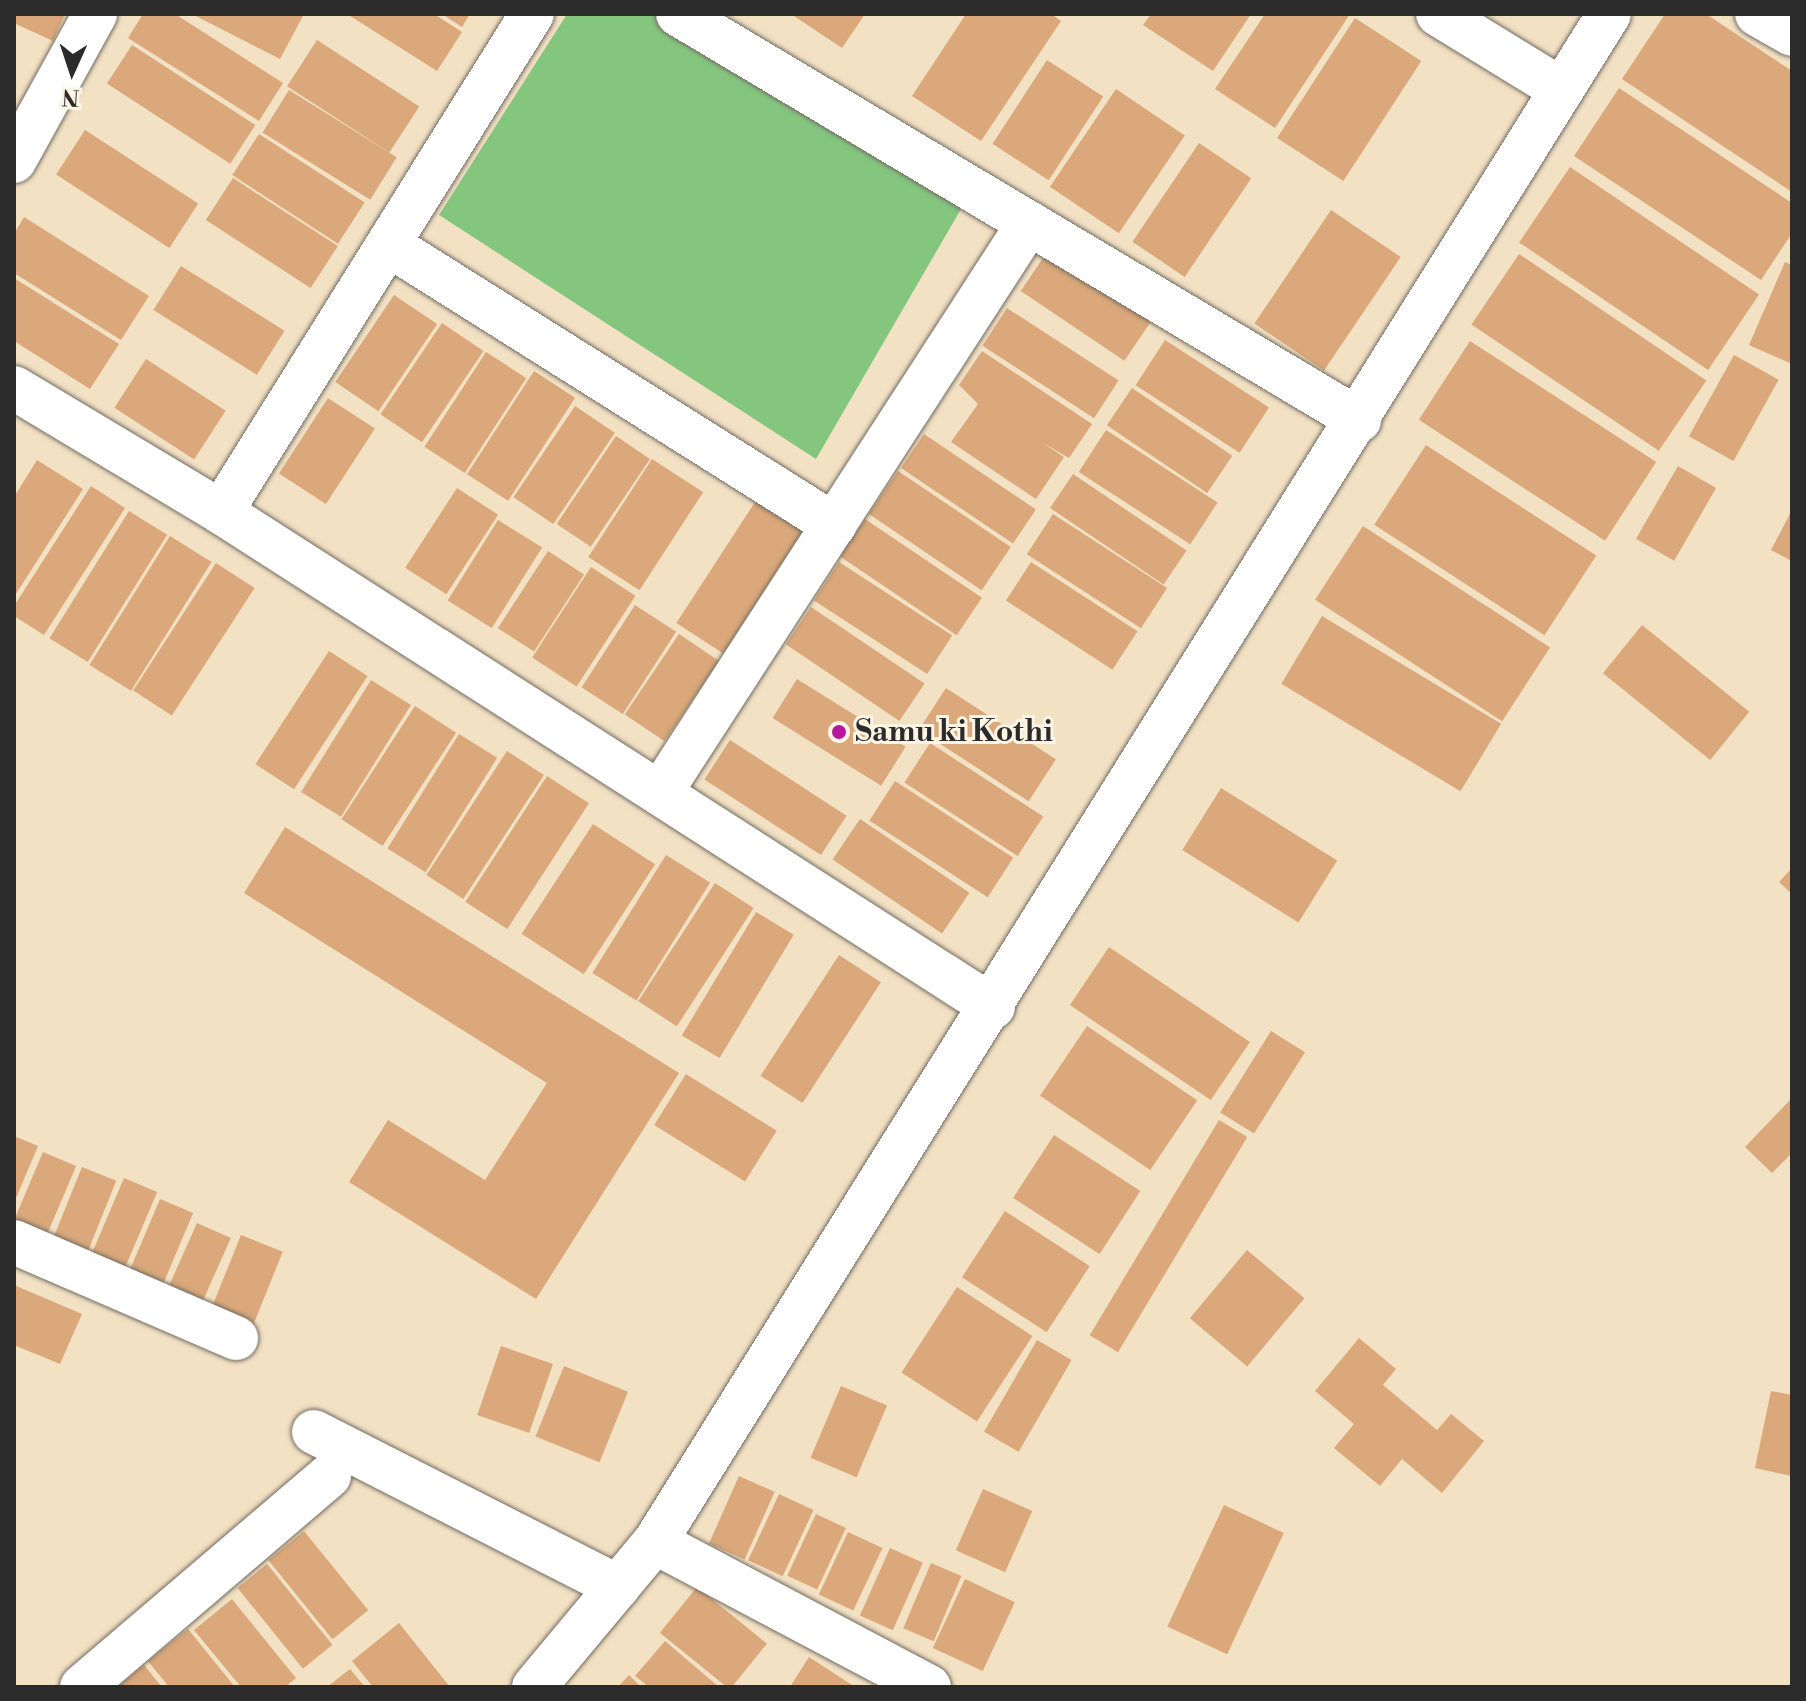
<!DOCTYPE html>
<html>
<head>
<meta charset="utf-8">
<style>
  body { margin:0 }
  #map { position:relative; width:1806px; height:1701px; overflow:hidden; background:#f3e1c4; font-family:"Libre Bodoni",serif }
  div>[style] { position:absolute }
  .green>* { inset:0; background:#85c67f }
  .building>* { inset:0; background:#daa87a; transform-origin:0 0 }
  .roads { filter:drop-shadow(0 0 2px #716b61) drop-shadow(0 0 2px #716b61) }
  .minor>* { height:44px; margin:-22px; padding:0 22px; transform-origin:22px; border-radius:22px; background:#fff }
  .dots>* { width:22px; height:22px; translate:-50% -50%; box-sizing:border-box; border:4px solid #fcf5e5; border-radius:50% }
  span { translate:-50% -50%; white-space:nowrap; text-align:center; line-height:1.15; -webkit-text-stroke:6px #fcf5e5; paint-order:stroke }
  .poi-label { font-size:30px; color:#2b2b2b; font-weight:700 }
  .left { translate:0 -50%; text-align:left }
  .frame { position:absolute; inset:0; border:16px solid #2b2b2b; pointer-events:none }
  .north { position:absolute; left:32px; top:32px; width:80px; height:80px; -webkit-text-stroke:6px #fcf5e5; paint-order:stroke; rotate:183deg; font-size:22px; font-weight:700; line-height:32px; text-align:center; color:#2b2b2b }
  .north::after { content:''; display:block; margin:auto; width:28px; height:36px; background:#2b2b2b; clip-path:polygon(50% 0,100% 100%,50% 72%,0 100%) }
</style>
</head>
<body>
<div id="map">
  <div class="green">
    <div style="clip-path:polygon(567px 14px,654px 14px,961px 209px,816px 459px,439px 215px)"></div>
  </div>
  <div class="building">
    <div style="clip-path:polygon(14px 14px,65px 14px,53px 41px,14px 23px)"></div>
    <div style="clip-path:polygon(143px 14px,175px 14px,283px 83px,259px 121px,128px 38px)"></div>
    <div style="clip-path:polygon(192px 14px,304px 14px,280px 59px)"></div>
    <div style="clip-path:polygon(347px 14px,434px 14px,462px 32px,437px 71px)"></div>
    <div style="clip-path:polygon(442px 14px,470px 14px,462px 27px)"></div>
    <div style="clip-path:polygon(791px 14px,865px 14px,842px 48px)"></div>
    <div style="clip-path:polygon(966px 14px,1051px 14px,1061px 21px,981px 141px,912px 96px)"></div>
    <div style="clip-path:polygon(1151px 14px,1251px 14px,1213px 71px,1143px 25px)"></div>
    <div style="clip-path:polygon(1265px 14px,1350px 14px,1275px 128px,1215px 89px)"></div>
    <div style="clip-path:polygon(1665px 14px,1706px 14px,1792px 71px,1792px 192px,1622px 79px)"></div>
    <div style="left:1355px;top:18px;width:79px;height:143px;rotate:33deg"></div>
    <div style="left:317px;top:40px;width:122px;height:55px;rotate:33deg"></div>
    <div style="left:132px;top:45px;width:147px;height:46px;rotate:33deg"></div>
    <div style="left:1047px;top:60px;width:67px;height:100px;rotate:33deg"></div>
    <div style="clip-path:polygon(1619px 88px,1792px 203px,1792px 233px,1761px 280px,1574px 156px)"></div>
    <div style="left:1116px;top:89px;width:83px;height:118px;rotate:34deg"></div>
    <div style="left:289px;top:90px;width:127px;height:50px;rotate:32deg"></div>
    <div style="left:85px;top:130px;width:135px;height:53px;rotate:33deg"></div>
    <div style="left:259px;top:134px;width:126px;height:49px;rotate:33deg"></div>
    <div style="left:1199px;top:143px;width:63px;height:119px;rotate:34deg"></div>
    <div style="left:1570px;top:167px;width:228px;height:91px;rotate:34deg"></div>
    <div style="left:233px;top:178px;width:125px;height:50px;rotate:33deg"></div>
    <div style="left:1331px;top:210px;width:84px;height:137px;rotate:34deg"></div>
    <div style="clip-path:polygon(24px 217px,149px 296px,121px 340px,14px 273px,14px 234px)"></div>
    <div style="left:1047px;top:252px;width:125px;height:47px;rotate:34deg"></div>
    <div style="left:1519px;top:254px;width:226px;height:85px;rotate:34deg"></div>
    <div style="clip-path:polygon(1785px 262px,1792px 265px,1792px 364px,1749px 345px)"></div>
    <div style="left:181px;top:266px;width:122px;height:52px;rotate:32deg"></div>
    <div style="clip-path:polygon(14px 278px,119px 344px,90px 389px,14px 341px)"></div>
    <div style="left:394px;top:295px;width:52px;height:105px;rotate:34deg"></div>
    <div style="left:1007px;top:308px;width:133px;height:45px;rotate:33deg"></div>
    <div style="left:442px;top:323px;width:50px;height:110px;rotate:34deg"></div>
    <div style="left:1165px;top:340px;width:124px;height:54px;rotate:33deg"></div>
    <div style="left:1470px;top:341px;width:222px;height:94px;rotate:33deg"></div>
    <div style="clip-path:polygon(982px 351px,1092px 424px,1069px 458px,1043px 443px,1064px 457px,1036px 499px,951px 442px,978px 404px,959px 385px)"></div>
    <div style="left:486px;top:352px;width:48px;height:113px;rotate:33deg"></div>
    <div style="left:1734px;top:355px;width:51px;height:93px;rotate:29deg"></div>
    <div style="left:146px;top:359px;width:95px;height:58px;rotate:33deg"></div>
    <div style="left:534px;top:371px;width:49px;height:123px;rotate:33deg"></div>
    <div style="left:1132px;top:388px;width:121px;height:45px;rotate:34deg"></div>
    <div style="left:328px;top:398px;width:56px;height:90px;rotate:33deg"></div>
    <div style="left:575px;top:406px;width:48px;height:110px;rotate:34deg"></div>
    <div style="left:1106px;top:430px;width:133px;height:50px;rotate:33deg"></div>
    <div style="left:924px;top:434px;width:135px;height:41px;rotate:34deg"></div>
    <div style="left:616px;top:436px;width:41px;height:106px;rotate:34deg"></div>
    <div style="left:1426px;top:445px;width:203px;height:95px;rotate:33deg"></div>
    <div style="left:652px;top:459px;width:61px;height:117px;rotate:33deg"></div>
    <div style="clip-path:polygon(37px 460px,83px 489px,14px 597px,14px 497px)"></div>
    <div style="left:1678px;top:466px;width:44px;height:84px;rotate:30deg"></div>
    <div style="left:898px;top:471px;width:136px;height:52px;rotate:34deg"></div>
    <div style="left:1073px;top:474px;width:137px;height:41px;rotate:34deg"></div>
    <div style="clip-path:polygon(91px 486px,125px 508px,44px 635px,14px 616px,14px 606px)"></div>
    <div style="left:457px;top:488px;width:49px;height:95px;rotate:33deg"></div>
    <div style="left:757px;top:499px;width:56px;height:148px;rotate:33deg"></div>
    <div style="clip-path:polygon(1792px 510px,1792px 561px,1771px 550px)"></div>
    <div style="left:129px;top:511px;width:45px;height:150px;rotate:32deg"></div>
    <div style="left:1053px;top:514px;width:136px;height:48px;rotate:33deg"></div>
    <div style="left:865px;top:519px;width:141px;height:45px;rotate:34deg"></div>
    <div style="left:498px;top:520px;width:52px;height:95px;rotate:32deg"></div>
    <div style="left:1363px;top:526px;width:223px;height:88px;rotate:33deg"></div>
    <div style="left:170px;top:536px;width:49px;height:152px;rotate:32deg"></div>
    <div style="left:548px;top:551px;width:43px;height:92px;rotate:33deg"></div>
    <div style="left:839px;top:562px;width:135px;height:46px;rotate:33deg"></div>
    <div style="left:1031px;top:562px;width:127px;height:46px;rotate:33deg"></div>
    <div style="left:216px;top:563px;width:46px;height:152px;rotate:33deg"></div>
    <div style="left:591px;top:567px;width:53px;height:108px;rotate:33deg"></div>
    <div style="left:635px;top:605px;width:49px;height:98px;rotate:33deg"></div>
    <div style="left:811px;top:607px;width:137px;height:45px;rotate:34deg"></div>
    <div style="left:1322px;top:616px;width:209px;height:79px;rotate:31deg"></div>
    <div style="left:1642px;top:625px;width:138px;height:62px;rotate:39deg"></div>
    <div style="left:679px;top:634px;width:48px;height:97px;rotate:34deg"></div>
    <div style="left:329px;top:651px;width:46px;height:135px;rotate:33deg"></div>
    <div style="left:797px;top:679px;width:128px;height:46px;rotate:32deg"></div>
    <div style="left:371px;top:680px;width:47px;height:132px;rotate:32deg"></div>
    <div style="left:946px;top:688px;width:131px;height:50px;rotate:33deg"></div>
    <div style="left:415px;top:706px;width:49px;height:135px;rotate:33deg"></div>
    <div style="left:459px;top:734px;width:45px;height:135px;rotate:32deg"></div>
    <div style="left:730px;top:740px;width:139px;height:47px;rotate:33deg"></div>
    <div style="left:930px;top:743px;width:135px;height:47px;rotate:33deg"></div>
    <div style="left:507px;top:751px;width:44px;height:148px;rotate:33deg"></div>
    <div style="left:547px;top:776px;width:50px;height:150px;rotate:33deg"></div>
    <div style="left:895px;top:781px;width:141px;height:47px;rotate:33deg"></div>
    <div style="left:1221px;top:788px;width:137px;height:73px;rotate:32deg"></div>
    <div style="left:860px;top:819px;width:132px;height:49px;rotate:34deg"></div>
    <div style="left:593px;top:824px;width:74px;height:131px;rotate:33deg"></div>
    <div style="clip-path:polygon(285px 827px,679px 1073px,536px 1299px,349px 1182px,388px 1120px,485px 1180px,547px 1083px,244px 893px)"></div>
    <div style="left:666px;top:855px;width:52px;height:139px;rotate:32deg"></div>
    <div style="clip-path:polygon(1792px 868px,1792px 894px,1779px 882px)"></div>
    <div style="left:715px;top:883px;width:46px;height:141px;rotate:33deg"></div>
    <div style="left:756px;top:912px;width:44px;height:144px;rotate:31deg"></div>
    <div style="left:1109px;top:947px;width:170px;height:70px;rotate:34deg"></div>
    <div style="left:839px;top:955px;width:50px;height:144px;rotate:33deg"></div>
    <div style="left:1087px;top:1026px;width:133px;height:84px;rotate:34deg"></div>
    <div style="left:1271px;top:1031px;width:40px;height:96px;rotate:32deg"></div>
    <div style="left:686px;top:1074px;width:107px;height:60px;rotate:32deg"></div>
    <div style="clip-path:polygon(1792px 1098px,1792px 1153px,1772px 1173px,1745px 1147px)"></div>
    <div style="left:1219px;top:1120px;width:33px;height:251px;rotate:31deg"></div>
    <div style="left:1054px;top:1135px;width:103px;height:75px;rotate:33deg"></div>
    <div style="clip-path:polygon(14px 1136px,38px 1146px,14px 1203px)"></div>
    <div style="left:43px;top:1152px;width:36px;height:76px;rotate:23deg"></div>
    <div style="left:82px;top:1167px;width:37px;height:82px;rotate:22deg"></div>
    <div style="left:124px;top:1178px;width:36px;height:90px;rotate:23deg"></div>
    <div style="left:160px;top:1199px;width:36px;height:84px;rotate:23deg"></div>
    <div style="left:1005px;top:1211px;width:101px;height:79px;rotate:33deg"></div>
    <div style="left:197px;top:1223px;width:37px;height:77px;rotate:24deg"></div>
    <div style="left:241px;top:1235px;width:45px;height:91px;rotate:22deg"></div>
    <div style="left:1247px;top:1250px;width:75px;height:89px;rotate:40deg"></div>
    <div style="clip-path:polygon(14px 1285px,82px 1314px,60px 1364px,14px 1345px)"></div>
    <div style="left:957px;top:1287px;width:90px;height:102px;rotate:33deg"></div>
    <div style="clip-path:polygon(1359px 1338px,1396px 1369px,1383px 1385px,1437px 1430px,1451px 1414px,1484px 1441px,1442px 1493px,1402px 1459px,1380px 1486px,1334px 1448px,1354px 1424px,1315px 1391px)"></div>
    <div style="left:1037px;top:1340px;width:40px;height:106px;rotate:30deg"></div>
    <div style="left:501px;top:1346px;width:55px;height:73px;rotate:19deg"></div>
    <div style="left:564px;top:1366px;width:69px;height:76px;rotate:22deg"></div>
    <div style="left:841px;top:1386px;width:50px;height:78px;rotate:23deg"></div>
    <div style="clip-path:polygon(1771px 1391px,1792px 1395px,1792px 1476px,1755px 1468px)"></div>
    <div style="left:739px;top:1476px;width:39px;height:74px;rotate:24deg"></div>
    <div style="left:983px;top:1489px;width:54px;height:67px;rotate:24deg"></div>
    <div style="left:779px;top:1494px;width:38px;height:73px;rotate:25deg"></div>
    <div style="left:1224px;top:1505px;width:66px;height:134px;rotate:25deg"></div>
    <div style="left:816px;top:1514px;width:33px;height:68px;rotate:25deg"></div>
    <div style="left:304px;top:1531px;width:102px;height:46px;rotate:51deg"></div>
    <div style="left:848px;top:1532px;width:38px;height:69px;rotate:25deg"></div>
    <div style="left:890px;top:1548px;width:36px;height:74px;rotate:24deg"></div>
    <div style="left:931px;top:1563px;width:33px;height:71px;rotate:23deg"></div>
    <div style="left:267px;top:1564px;width:104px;height:38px;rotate:51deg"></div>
    <div style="left:965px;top:1579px;width:55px;height:76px;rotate:25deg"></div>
    <div style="left:697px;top:1587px;width:90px;height:59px;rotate:39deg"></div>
    <div style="clip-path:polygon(232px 1599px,296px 1678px,285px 1687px,241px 1687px,194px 1630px)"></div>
    <div style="clip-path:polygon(399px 1623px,450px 1687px,373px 1687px,352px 1661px)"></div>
    <div style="clip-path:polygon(188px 1629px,235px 1687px,169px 1687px,148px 1661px)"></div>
    <div style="clip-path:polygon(665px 1641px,719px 1687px,649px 1687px,635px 1676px)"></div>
    <div style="clip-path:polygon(809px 1657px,855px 1687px,790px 1687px)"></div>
    <div style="clip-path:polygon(144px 1665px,162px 1687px,117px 1687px)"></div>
    <div style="clip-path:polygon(350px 1669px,365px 1687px,327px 1687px)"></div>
    <div style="clip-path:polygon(629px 1675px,641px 1687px,618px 1687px)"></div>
  </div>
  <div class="roads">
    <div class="minor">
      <div style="left:678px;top:14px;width:793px;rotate:30.8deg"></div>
      <div style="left:1438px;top:14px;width:145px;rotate:31.5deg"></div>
      <div style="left:1757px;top:14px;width:40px;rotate:29.7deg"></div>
      <div style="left:14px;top:161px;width:168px;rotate:-61.1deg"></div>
      <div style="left:389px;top:245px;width:526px;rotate:32.18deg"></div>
      <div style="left:14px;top:388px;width:241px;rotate:30.9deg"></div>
      <div style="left:221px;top:512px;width:917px;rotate:32.67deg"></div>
      <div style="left:221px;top:512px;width:587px;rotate:-58.02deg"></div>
      <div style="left:660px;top:793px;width:679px;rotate:-57.08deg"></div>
      <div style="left:14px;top:1242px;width:242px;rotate:23.4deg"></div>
      <div style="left:314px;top:1432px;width:341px;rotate:27deg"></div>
      <div style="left:655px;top:1542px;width:310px;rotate:27.9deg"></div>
      <div style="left:82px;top:1687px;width:325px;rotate:-40.5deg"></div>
      <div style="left:534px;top:1687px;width:189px;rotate:-50.2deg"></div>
      <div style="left:655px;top:1542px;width:1801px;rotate:-58.02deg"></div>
    </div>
  </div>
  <div class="dots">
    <div style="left:839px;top:732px;background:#b5179e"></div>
  </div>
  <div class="poi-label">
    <span class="left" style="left:855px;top:732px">Samu ki Kothi</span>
  </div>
  <div class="frame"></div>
  <div class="north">N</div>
</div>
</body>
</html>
